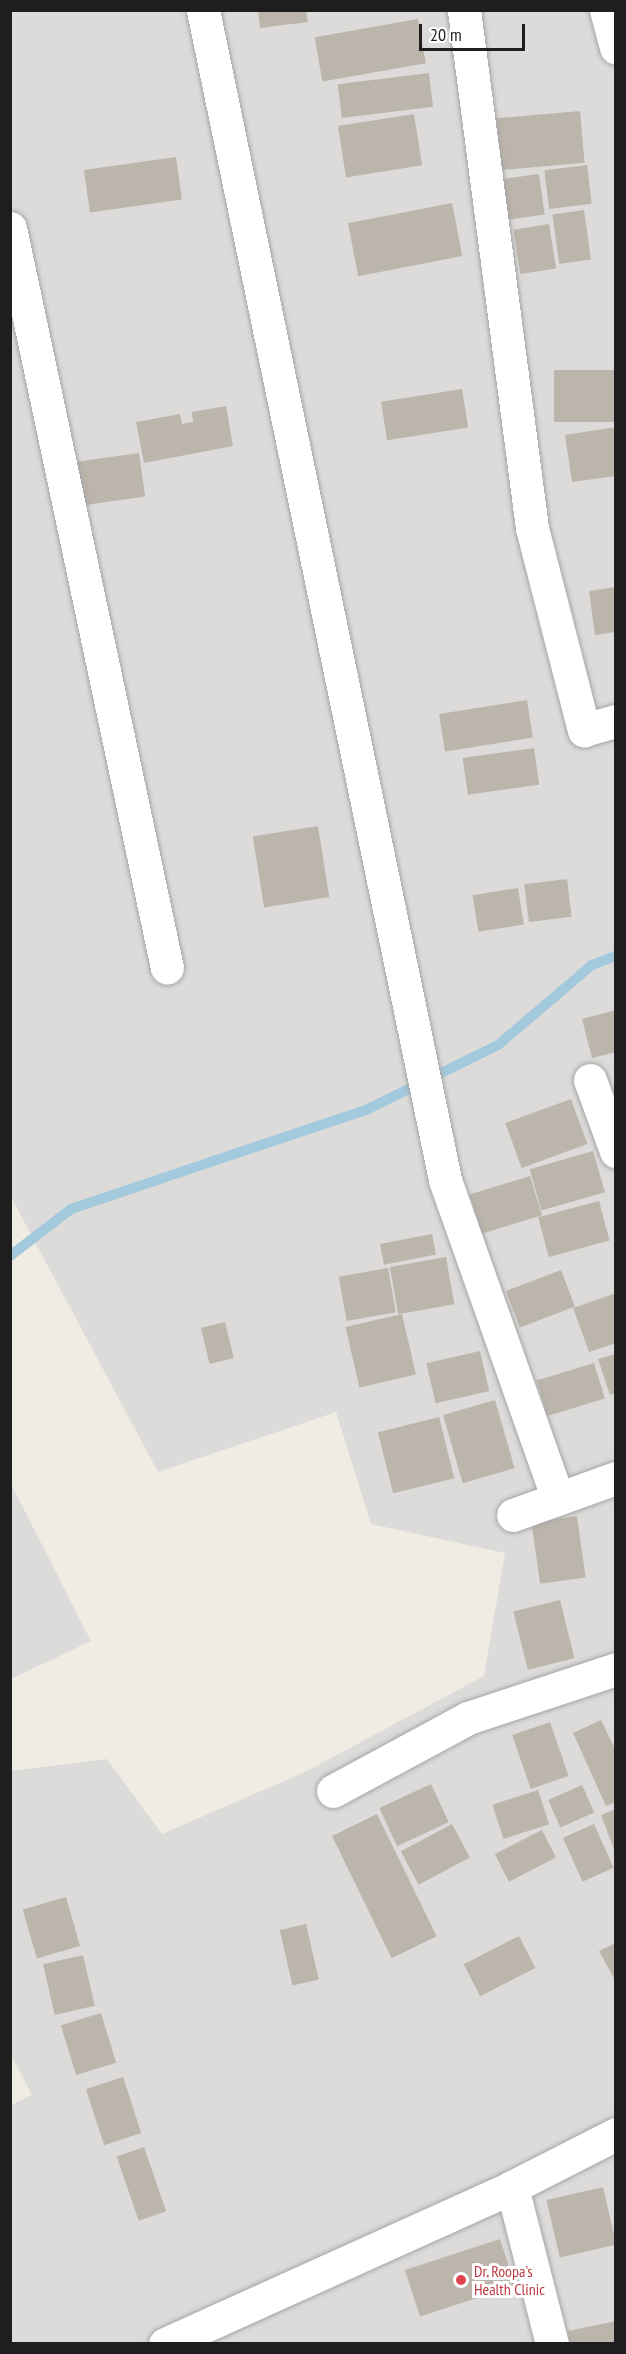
<!DOCTYPE html>
<html>
<head>
<meta charset="utf-8">
<style>
  body { margin:0 }
  #map { position:relative; width:626px; height:2354px; overflow:hidden; background:#efece3; font-family:"PT Sans Narrow",sans-serif }
  div>[style] { position:absolute }
  .residential>* { inset:0; background:#dcdbda }
  .stream>* { height:10px; margin:-5px; padding:0 5px; transform-origin:5px; border-radius:5px; background:#a3c9dd }
  .building>* { inset:0; background:#bcb5ac; transform-origin:0 0 }
  .roads { filter:drop-shadow(0 0 2px #a5a5a5) drop-shadow(0 0 2px #a5a5a5) }
  .street>* { height:33px; margin:-16.5px; padding:0 16.5px; transform-origin:16.5px; border-radius:16.5px; background:#fff }
  .dots>* { width:16px; height:16px; translate:-50% -50%; box-sizing:border-box; border:3px solid #fff; border-radius:50% }
  span { translate:-50% -50%; white-space:nowrap; text-align:center; line-height:1.15; -webkit-text-stroke:6px #fff; paint-order:stroke }
  .health-label { font-size:16px; color:#be3a42 }
  .left { translate:0 -50%; text-align:left }
  .frame { position:absolute; inset:0; border:12px solid #1e1e1e; pointer-events:none }
  .scale { position:absolute; left:419px; top:24px; width:106px; height:27px; box-sizing:border-box; border:3px solid #1e1e1e; border-top:0; padding-left:8px; font-size:18px; line-height:21px; white-space:nowrap; color:#1e1e1e; -webkit-text-stroke:4px #fff; paint-order:stroke }
</style>
</head>
<body>
<div id="map">
  <div class="residential">
    <div style="clip-path:polygon(11px 11px,615px 11px,615px 2343px,11px 2343px,11px 2105px,32px 2095px,11px 2055px,10px 1771px,107px 1759px,162px 1834px,307px 1771px,484px 1676px,505px 1553px,371px 1524px,336px 1412px,158px 1472px,11px 1197px)"></div>
    <div style="clip-path:polygon(11px 1484px,91px 1641px,11px 1679px,10px 1679px)"></div>
  </div>
  <div class="stream">
    <div style="left:10px;top:1256px;width:77px;rotate:-37.6deg"></div>
    <div style="left:71px;top:1209px;width:313px;rotate:-18.6deg"></div>
    <div style="left:368px;top:1109px;width:145px;rotate:-26.2deg"></div>
    <div style="left:498px;top:1045px;width:123px;rotate:-40.4deg"></div>
    <div style="left:592px;top:965px;width:26px;rotate:-21deg"></div>
  </div>
  <div class="building">
    <div style="clip-path:polygon(258px 10px,306px 10px,308px 22px,260px 28px)"></div>
    <div style="left:418px;top:19px;width:45px;height:105px;rotate:80deg"></div>
    <div style="left:429px;top:73px;width:34px;height:92px;rotate:83deg"></div>
    <div style="left:580px;top:111px;width:52px;height:84px;rotate:85deg"></div>
    <div style="left:414px;top:114px;width:52px;height:77px;rotate:81deg"></div>
    <div style="left:176px;top:157px;width:43px;height:93px;rotate:82deg"></div>
    <div style="left:587px;top:165px;width:39px;height:43px;rotate:83deg"></div>
    <div style="left:539px;top:174px;width:41px;height:37px;rotate:82deg"></div>
    <div style="left:452px;top:203px;width:54px;height:106px;rotate:79deg"></div>
    <div style="left:584px;top:210px;width:50px;height:32px;rotate:82deg"></div>
    <div style="left:549px;top:224px;width:45px;height:36px;rotate:81deg"></div>
    <div style="left:616px;top:370px;width:52px;height:62px;rotate:90deg"></div>
    <div style="left:462px;top:389px;width:39px;height:82px;rotate:81deg"></div>
    <div style="clip-path:polygon(226px 406px,233px 446px,144px 463px,136px 422px,180px 414px,182px 424px,193px 422px,192px 412px)"></div>
    <div style="clip-path:polygon(616px 427px,616px 476px,572px 482px,565px 435px)"></div>
    <div style="left:139px;top:453px;width:44px;height:67px;rotate:82deg"></div>
    <div style="clip-path:polygon(616px 587px,616px 632px,595px 635px,589px 591px)"></div>
    <div style="left:527px;top:700px;width:38px;height:89px;rotate:81deg"></div>
    <div style="left:534px;top:748px;width:37px;height:72px;rotate:82deg"></div>
    <div style="left:318px;top:826px;width:72px;height:66px;rotate:81deg"></div>
    <div style="left:567px;top:879px;width:38px;height:43px;rotate:83deg"></div>
    <div style="left:518px;top:888px;width:37px;height:46px;rotate:81deg"></div>
    <div style="clip-path:polygon(616px 1010px,616px 1052px,592px 1058px,582px 1019px)"></div>
    <div style="left:571px;top:1099px;width:48px;height:70px;rotate:70deg"></div>
    <div style="left:593px;top:1151px;width:43px;height:66px;rotate:74deg"></div>
    <div style="left:530px;top:1176px;width:41px;height:63px;rotate:73deg"></div>
    <div style="left:599px;top:1201px;width:41px;height:63px;rotate:75deg"></div>
    <div style="left:432px;top:1234px;width:21px;height:53px;rotate:79deg"></div>
    <div style="left:446px;top:1257px;width:48px;height:57px;rotate:80deg"></div>
    <div style="left:388px;top:1268px;width:45px;height:50px;rotate:80deg"></div>
    <div style="left:561px;top:1270px;width:39px;height:59px;rotate:69deg"></div>
    <div style="clip-path:polygon(616px 1293px,616px 1343px,589px 1352px,573px 1308px)"></div>
    <div style="left:402px;top:1314px;width:62px;height:58px;rotate:77deg"></div>
    <div style="left:225px;top:1322px;width:37px;height:25px;rotate:76deg"></div>
    <div style="left:480px;top:1351px;width:41px;height:55px;rotate:77deg"></div>
    <div style="clip-path:polygon(616px 1354px,616px 1393px,610px 1395px,598px 1359px)"></div>
    <div style="left:594px;top:1363px;width:37px;height:60px;rotate:73deg"></div>
    <div style="left:495px;top:1400px;width:71px;height:54px;rotate:74deg"></div>
    <div style="left:439px;top:1417px;width:63px;height:63px;rotate:76deg"></div>
    <div style="left:577px;top:1516px;width:62px;height:46px;rotate:82deg"></div>
    <div style="left:560px;top:1600px;width:60px;height:48px;rotate:76deg"></div>
    <div style="clip-path:polygon(601px 1720px,616px 1751px,616px 1802px,606px 1806px,573px 1733px)"></div>
    <div style="left:550px;top:1722px;width:57px;height:40px;rotate:71deg"></div>
    <div style="left:431px;top:1784px;width:42px;height:57px;rotate:65deg"></div>
    <div style="left:582px;top:1785px;width:30px;height:37px;rotate:66deg"></div>
    <div style="left:538px;top:1790px;width:36px;height:48px;rotate:72deg"></div>
    <div style="clip-path:polygon(616px 1809px,616px 1852px,615px 1852px,601px 1815px)"></div>
    <div style="left:377px;top:1814px;width:136px;height:50px;rotate:64deg"></div>
    <div style="left:452px;top:1824px;width:38px;height:58px;rotate:62deg"></div>
    <div style="left:594px;top:1824px;width:48px;height:34px;rotate:66deg"></div>
    <div style="left:542px;top:1830px;width:31px;height:53px;rotate:63deg"></div>
    <div style="left:66px;top:1897px;width:51px;height:45px;rotate:74deg"></div>
    <div style="left:306px;top:1924px;width:57px;height:27px;rotate:77deg"></div>
    <div style="left:519px;top:1936px;width:36px;height:62px;rotate:63deg"></div>
    <div style="clip-path:polygon(616px 1943px,616px 1982px,599px 1951px)"></div>
    <div style="left:83px;top:1955px;width:52px;height:41px;rotate:77deg"></div>
    <div style="left:101px;top:2013px;width:52px;height:42px;rotate:73deg"></div>
    <div style="left:123px;top:2077px;width:59px;height:39px;rotate:72deg"></div>
    <div style="left:144px;top:2147px;width:68px;height:29px;rotate:71deg"></div>
    <div style="left:603px;top:2187px;width:59px;height:58px;rotate:77deg"></div>
    <div style="left:500px;top:2239px;width:49px;height:100px;rotate:72deg"></div>
    <div style="clip-path:polygon(616px 2321px,616px 2344px,570px 2344px,568px 2331px)"></div>
  </div>
  <div class="roads">
    <div class="street">
      <div style="left:203px;top:10px;width:1195px;rotate:78.31deg"></div>
      <div style="left:445px;top:1180px;width:338px;rotate:70.5deg"></div>
      <div style="left:464px;top:10px;width:522px;rotate:82.52deg"></div>
      <div style="left:532px;top:528px;width:209px;rotate:75.6deg"></div>
      <div style="left:584px;top:730px;width:33px;rotate:-16deg"></div>
      <div style="left:606px;top:10px;width:39px;rotate:75deg"></div>
      <div style="left:10px;top:228px;width:756px;rotate:78.02deg"></div>
      <div style="left:590px;top:1080px;width:76px;rotate:69.9deg"></div>
      <div style="left:513px;top:1515px;width:109px;rotate:-19.8deg"></div>
      <div style="left:333px;top:1791px;width:153px;rotate:-28.4deg"></div>
      <div style="left:468px;top:1718px;width:156px;rotate:-18.3deg"></div>
      <div style="left:512px;top:2187px;width:162px;rotate:75.7deg"></div>
      <div style="left:165px;top:2344px;width:381px;rotate:-24.3deg"></div>
      <div style="left:512px;top:2187px;width:117px;rotate:-27deg"></div>
    </div>
  </div>
  <div class="dots">
    <div style="left:461px;top:2280px;background:#e0444e"></div>
  </div>
  <div class="health-label">
    <span class="left" style="left:474px;top:2280px">Dr. Roopa's<br>Health Clinic</span>
  </div>
  <div class="frame"></div>
  <div class="scale">20 m</div>
</div>
</body>
</html>
